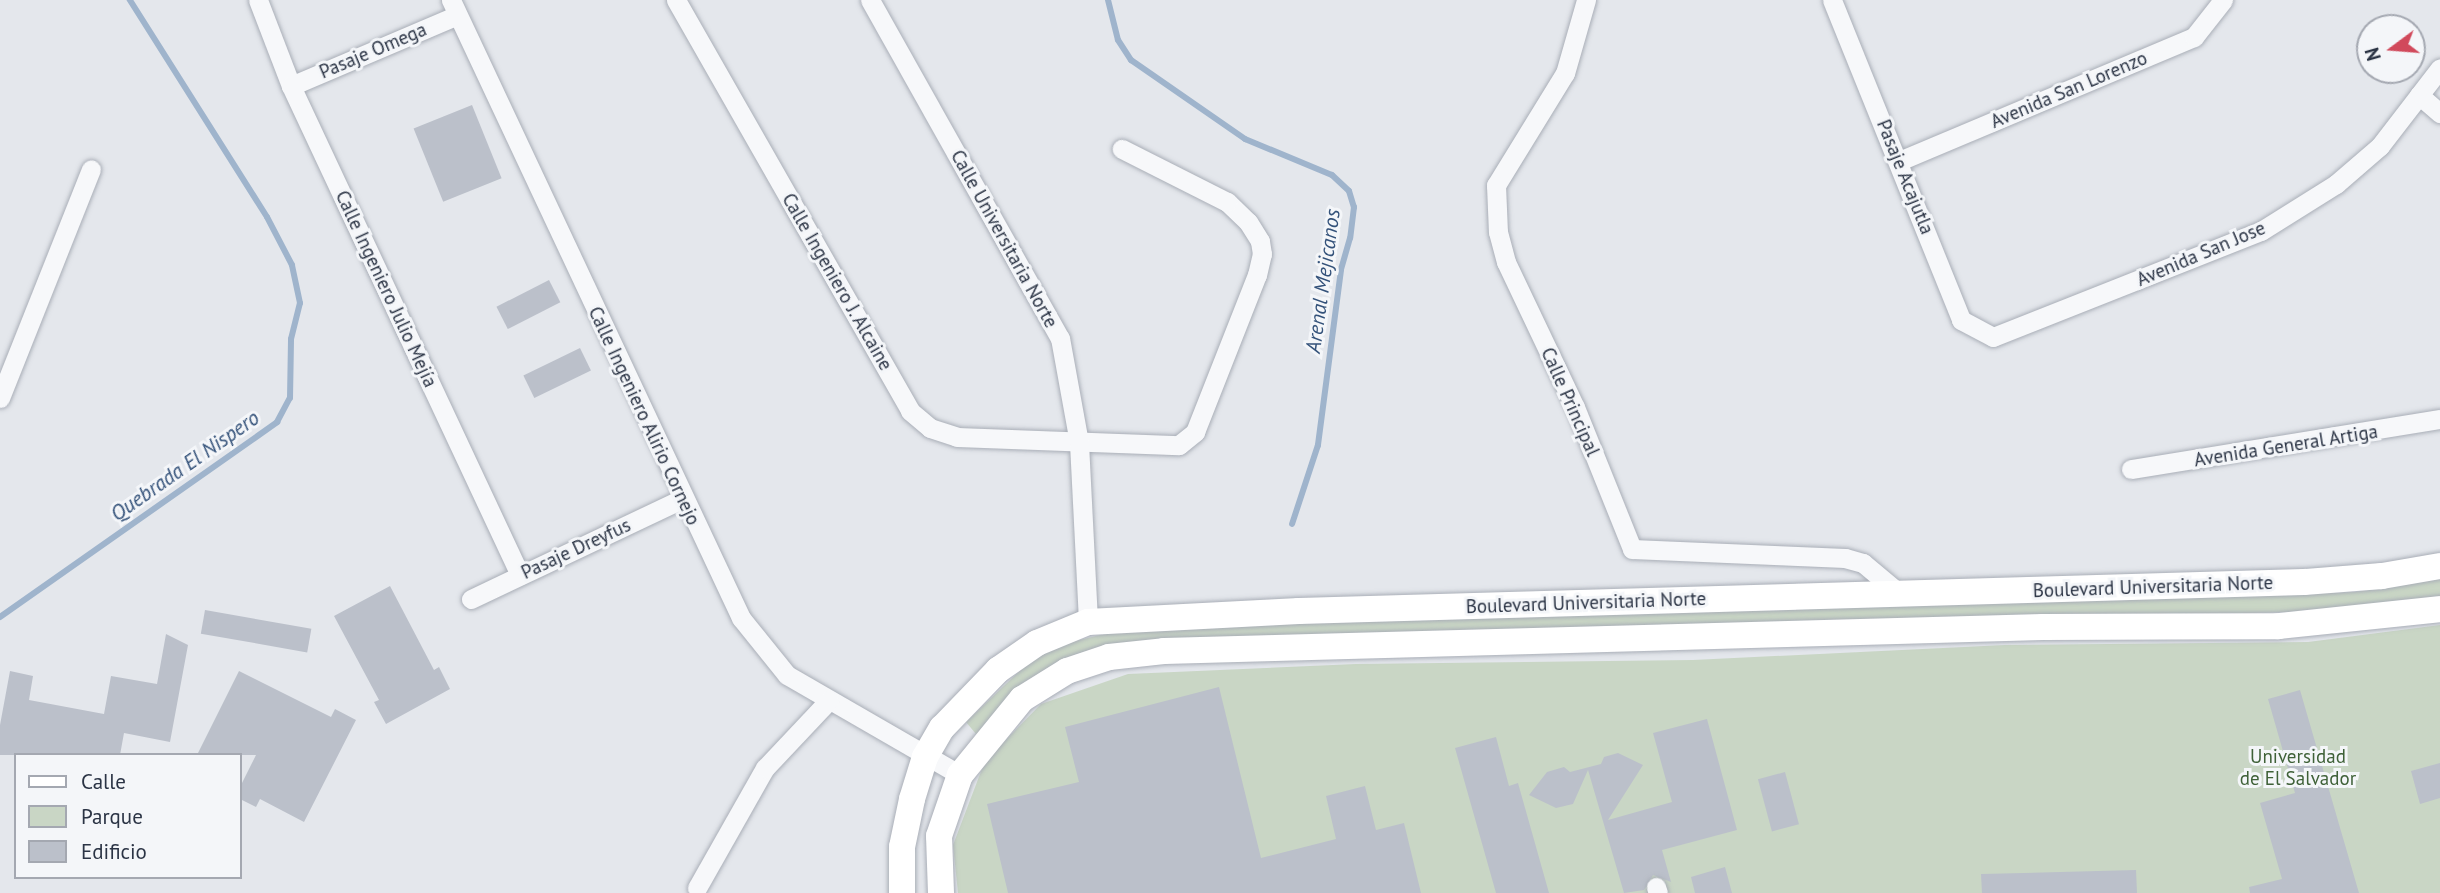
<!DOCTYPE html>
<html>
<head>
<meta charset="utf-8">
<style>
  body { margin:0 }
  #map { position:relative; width:2440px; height:893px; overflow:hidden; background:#e4e7ec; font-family:"PT Sans",sans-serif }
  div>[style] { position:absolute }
  .green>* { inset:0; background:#c9d6c5 }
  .stream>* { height:6px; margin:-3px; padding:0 3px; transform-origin:3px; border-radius:3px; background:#9fb4cc }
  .building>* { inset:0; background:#bbc0ca; transform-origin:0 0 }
  .roads { filter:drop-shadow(0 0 2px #a9aeb7) drop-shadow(0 0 2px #a9aeb7) }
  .street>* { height:19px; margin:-9.5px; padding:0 9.5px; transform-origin:9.5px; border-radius:9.5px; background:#f7f8fa }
  .secondary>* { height:26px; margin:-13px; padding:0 13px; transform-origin:13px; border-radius:13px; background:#fff }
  span { translate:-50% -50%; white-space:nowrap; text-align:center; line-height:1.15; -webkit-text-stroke:6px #f4f6f9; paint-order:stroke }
  .street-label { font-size:19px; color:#2b3445 }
  .park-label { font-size:19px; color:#3f6138 }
  .water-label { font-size:21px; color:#34527a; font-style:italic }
  .legend { position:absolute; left:14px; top:753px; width:228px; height:126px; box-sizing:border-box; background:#f4f6f9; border:2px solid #a4a8b1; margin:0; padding:9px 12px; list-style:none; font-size:21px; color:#2b3445 }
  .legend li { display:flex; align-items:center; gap:14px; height:35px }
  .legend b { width:35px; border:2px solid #a4a8b1 }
  .north { position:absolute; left:2356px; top:14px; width:70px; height:70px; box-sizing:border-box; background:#f4f6f9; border:2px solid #a4a8b1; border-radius:50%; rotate:254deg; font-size:19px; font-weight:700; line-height:28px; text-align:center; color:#2b3445 }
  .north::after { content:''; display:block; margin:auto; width:24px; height:32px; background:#d1495b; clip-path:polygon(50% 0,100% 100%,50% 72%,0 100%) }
</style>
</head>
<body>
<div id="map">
  <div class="green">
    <div style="clip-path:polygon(2440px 579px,2440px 596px,2328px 611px,1137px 644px,976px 734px,966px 722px,1029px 662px,1060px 645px,1124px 629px,2355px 592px)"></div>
    <div style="clip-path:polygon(2440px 625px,2440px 893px,958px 893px,953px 845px,985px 761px,1041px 704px,1128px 674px,1356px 664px,1693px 660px,2005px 645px,2308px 642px)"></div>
  </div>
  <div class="stream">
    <div style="left:1108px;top:0;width:41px;rotate:76deg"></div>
    <div style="left:1118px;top:40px;width:24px;rotate:57deg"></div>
    <div style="left:1131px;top:60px;width:139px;rotate:34.7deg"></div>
    <div style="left:1245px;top:139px;width:94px;rotate:22.5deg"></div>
    <div style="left:1332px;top:175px;width:23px;rotate:43deg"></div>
    <div style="left:1349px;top:191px;width:17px;rotate:73deg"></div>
    <div style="left:1354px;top:207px;width:31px;rotate:97deg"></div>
    <div style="left:1350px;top:238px;width:33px;rotate:106deg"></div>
    <div style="left:1341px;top:270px;width:177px;rotate:97.5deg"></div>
    <div style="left:1318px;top:445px;width:83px;rotate:108.2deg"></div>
    <div style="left:0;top:617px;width:339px;rotate:-35.1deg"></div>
    <div style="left:277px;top:422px;width:27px;rotate:-62deg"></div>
    <div style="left:290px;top:398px;width:59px;rotate:-89deg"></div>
    <div style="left:291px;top:339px;width:37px;rotate:-76deg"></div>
    <div style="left:300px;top:303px;width:39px;rotate:-102deg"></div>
    <div style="left:292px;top:265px;width:54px;rotate:-117.5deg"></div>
    <div style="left:267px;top:217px;width:257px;rotate:-122.3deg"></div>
  </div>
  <div class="building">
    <div style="left:472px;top:105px;width:79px;height:63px;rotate:68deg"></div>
    <div style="left:549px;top:280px;width:25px;height:59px;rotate:63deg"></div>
    <div style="left:580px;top:348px;width:25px;height:63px;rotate:64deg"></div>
    <div style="clip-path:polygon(390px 586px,434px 670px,439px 667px,450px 689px,386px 724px,374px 702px,379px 700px,334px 616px)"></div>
    <div style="left:205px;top:610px;width:108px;height:24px;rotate:10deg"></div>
    <div style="clip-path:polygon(166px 634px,188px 645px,170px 742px,124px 733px,120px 755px,0 755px,0 725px,10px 671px,33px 676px,29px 700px,104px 714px,111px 676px,157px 684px)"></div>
    <div style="clip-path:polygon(239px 671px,331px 717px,335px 709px,356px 720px,304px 822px,260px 799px,256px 807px,240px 799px,240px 787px,256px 755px,197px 755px)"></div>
    <div style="clip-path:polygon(1219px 687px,1261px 858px,1336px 839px,1326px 796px,1365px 786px,1376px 830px,1404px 823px,1421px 893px,1008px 893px,987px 804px,1079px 782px,1065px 727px)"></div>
    <div style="clip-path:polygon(2300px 690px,2359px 893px,2250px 893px,2249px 887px,2282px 879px,2260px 803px,2295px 793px,2268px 699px)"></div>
    <div style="clip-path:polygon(1707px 719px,1737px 830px,1662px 850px,1671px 882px,1653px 875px,1644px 890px,1624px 893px,1588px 770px,1573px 804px,1556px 808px,1529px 795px,1547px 772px,1564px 767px,1570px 772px,1601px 764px,1604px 757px,1618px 753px,1643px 765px,1608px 820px,1672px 802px,1653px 733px)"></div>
    <div style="clip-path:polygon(1496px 737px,1509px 786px,1518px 783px,1549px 893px,1496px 893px,1455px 748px)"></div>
    <div style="clip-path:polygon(2440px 763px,2440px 798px,2420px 804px,2411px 771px)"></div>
    <div style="left:1785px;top:772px;width:54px;height:28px;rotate:75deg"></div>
    <div style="clip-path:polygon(1725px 867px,1732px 893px,1695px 893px,1691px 877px)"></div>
    <div style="clip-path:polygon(2136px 870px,2137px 893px,1982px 893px,1981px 874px)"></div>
  </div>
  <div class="roads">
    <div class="street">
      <div style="left:258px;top:0;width:92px;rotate:69deg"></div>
      <div style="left:291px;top:86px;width:540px;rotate:64.91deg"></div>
      <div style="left:451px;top:0;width:683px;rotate:64.86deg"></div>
      <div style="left:741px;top:618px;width:73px;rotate:51.1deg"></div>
      <div style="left:787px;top:675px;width:200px;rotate:30deg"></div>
      <div style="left:676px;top:0;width:473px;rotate:60.3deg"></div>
      <div style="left:910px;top:411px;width:26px;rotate:40deg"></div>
      <div style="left:930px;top:428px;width:28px;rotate:18deg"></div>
      <div style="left:957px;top:437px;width:222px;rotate:2.1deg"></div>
      <div style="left:1179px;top:445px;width:21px;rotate:-39deg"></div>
      <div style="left:1195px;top:432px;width:169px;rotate:-68.5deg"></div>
      <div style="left:1257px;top:275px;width:22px;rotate:-77deg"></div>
      <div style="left:1262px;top:254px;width:13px;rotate:-99deg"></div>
      <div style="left:1260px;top:241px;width:22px;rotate:-122deg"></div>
      <div style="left:1248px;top:222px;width:29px;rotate:-136deg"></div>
      <div style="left:1227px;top:202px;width:118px;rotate:-153.2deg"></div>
      <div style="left:870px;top:0;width:388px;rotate:60.7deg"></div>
      <div style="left:1060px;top:338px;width:107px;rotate:79.7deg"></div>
      <div style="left:1079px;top:443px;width:179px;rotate:87.1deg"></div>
      <div style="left:1586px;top:0;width:76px;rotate:106deg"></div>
      <div style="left:1565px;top:73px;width:132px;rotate:121.6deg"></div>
      <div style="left:1496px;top:185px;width:47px;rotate:87.6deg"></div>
      <div style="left:1498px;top:232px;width:31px;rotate:75deg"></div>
      <div style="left:1506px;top:262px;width:161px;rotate:64.6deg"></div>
      <div style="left:1575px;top:407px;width:153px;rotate:68.1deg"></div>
      <div style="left:1632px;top:549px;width:213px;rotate:2.4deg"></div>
      <div style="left:1845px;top:558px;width:19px;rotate:16deg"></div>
      <div style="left:1863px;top:563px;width:48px;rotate:40deg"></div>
      <div style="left:1832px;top:0;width:345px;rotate:68deg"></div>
      <div style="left:1961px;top:320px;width:36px;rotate:28deg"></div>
      <div style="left:1993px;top:337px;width:288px;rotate:-21.6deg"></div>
      <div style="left:2261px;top:231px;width:89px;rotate:-32.1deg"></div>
      <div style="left:2336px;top:184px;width:58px;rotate:-40.8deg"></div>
      <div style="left:2380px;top:146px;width:98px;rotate:-52.4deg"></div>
      <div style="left:291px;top:86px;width:178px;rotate:-23.1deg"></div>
      <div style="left:2419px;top:95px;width:28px;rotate:41deg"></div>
      <div style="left:1899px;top:161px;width:320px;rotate:-22.8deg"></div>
      <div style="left:2194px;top:37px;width:47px;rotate:-51.9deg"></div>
      <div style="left:0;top:398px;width:246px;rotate:-68.3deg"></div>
      <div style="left:2131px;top:469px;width:313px;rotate:-9.2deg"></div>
      <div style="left:471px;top:599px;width:233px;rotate:-25.4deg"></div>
      <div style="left:1656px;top:887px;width:6px;rotate:72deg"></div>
      <div style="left:697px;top:888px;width:138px;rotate:-60.5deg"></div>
      <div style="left:765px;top:768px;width:93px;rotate:-46.7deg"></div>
    </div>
    <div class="secondary">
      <div style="left:902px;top:893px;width:46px;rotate:-90deg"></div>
      <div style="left:902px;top:847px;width:49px;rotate:-78.2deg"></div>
      <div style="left:912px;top:799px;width:44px;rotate:-72.8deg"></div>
      <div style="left:925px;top:757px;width:34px;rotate:-60deg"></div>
      <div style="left:942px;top:728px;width:81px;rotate:-46deg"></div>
      <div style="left:998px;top:670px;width:47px;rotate:-34.7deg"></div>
      <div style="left:1037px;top:643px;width:55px;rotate:-22.4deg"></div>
      <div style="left:1088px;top:622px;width:211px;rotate:-3deg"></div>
      <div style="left:1299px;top:611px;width:1005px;rotate:-1.65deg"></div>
      <div style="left:2304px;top:582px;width:78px;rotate:-4.4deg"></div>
      <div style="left:2382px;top:576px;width:59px;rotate:-9.8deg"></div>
      <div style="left:941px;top:893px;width:57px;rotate:-92deg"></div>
      <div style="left:939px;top:836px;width:65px;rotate:-71deg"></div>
      <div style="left:960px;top:775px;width:98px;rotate:-50.8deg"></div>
      <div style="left:1022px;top:699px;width:53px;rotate:-31.9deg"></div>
      <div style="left:1067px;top:671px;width:44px;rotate:-18.4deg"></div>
      <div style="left:1109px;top:657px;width:55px;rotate:-6.2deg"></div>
      <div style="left:1164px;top:651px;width:879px;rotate:-1.56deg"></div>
      <div style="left:2043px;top:627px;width:236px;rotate:-0.2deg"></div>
      <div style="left:2279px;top:626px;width:162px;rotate:-6deg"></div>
    </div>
  </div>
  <div class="street-label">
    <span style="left:373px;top:51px;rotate:-23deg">Pasaje Omega</span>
    <span style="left:2069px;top:90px;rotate:-23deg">Avenida San Lorenzo</span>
    <span style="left:1905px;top:177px;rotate:68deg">Pasaje Acajutla</span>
    <span style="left:1004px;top:239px;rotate:61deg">Calle Universitaria Norte</span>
    <span style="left:2201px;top:254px;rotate:-23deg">Avenida San Jose</span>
    <span style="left:837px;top:282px;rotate:60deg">Calle Ingeniero J. Alcaine</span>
    <span style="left:386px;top:289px;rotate:65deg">Calle Ingeniero Julio Mejía</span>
    <span style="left:1570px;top:402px;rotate:66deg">Calle Principal</span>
    <span style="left:644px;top:416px;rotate:65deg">Calle Ingeniero Alirio Cornejo</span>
    <span style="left:2286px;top:446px;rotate:-9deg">Avenida General Artiga</span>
    <span style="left:576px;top:549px;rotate:-25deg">Pasaje Dreyfus</span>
    <span style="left:2153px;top:587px;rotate:-2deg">Boulevard Universitaria Norte</span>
    <span style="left:1586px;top:603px;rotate:-2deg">Boulevard Universitaria Norte</span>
  </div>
  <div class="park-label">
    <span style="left:2298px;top:768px">Universidad<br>de El Salvador</span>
  </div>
  <div class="water-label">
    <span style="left:1323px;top:281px;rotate:-82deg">Arenal Mejicanos</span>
    <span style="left:185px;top:466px;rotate:-35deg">Quebrada El Nispero</span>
  </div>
  <ul class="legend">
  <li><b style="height:9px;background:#fff"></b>Calle</li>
  <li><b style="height:19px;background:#c9d6c5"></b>Parque</li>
  <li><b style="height:19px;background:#bbc0ca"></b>Edificio</li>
  </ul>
  <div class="north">N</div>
</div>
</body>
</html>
